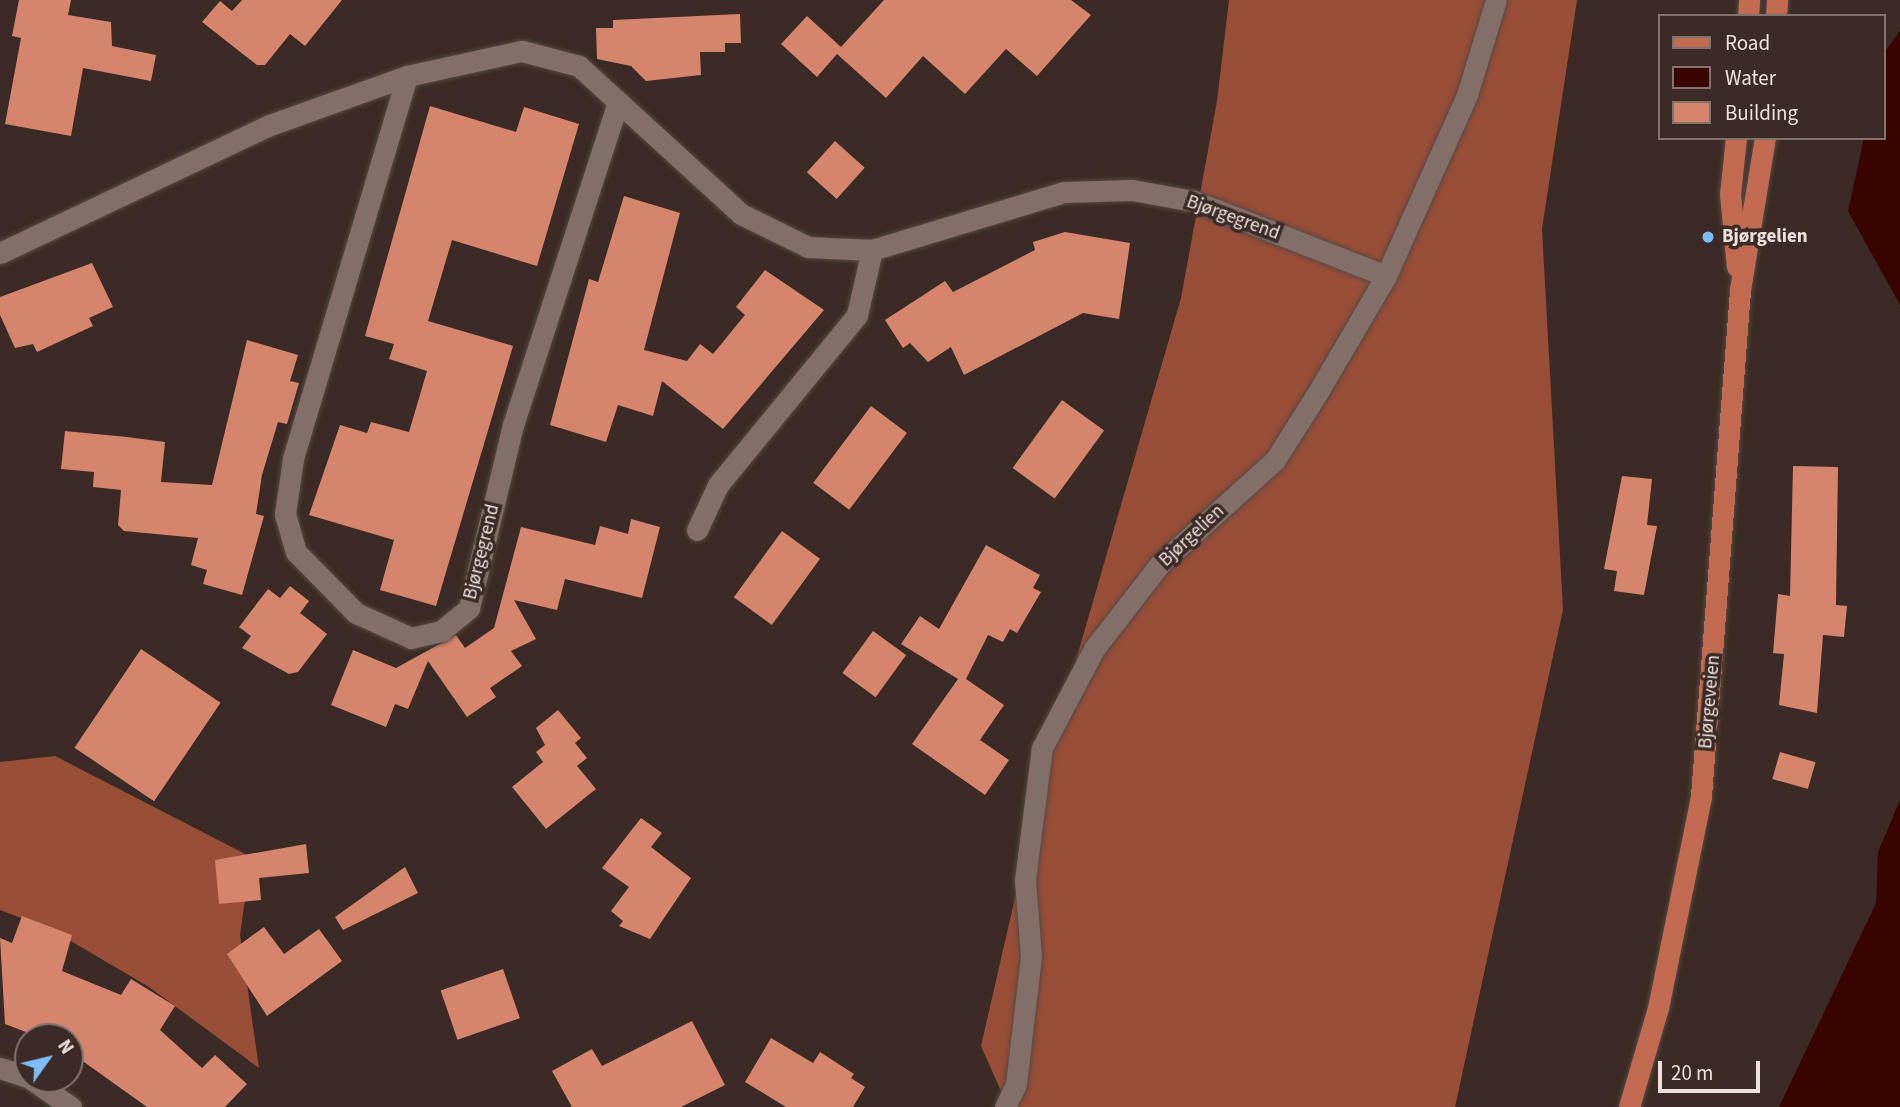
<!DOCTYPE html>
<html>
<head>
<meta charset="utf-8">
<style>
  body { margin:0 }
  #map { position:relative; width:1900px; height:1107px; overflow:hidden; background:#3b2a25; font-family:"Source Sans 3",sans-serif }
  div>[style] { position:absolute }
  .forest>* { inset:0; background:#994e38 }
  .water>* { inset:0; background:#3a0500 }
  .building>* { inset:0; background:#d6856d; transform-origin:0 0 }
  .roads { filter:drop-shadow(0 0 2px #564944) drop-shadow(0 0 2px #564944) }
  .street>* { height:21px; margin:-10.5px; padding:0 10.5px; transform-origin:10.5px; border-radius:10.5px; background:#826f69 }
  .primary>* { height:21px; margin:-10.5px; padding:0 10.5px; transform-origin:10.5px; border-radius:10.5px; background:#c36b50 }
  .dots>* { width:19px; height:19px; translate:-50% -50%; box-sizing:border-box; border:4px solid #3b2a25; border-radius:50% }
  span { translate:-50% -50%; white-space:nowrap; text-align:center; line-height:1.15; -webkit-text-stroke:7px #3b2a25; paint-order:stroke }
  .street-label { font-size:19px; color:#ece1dd }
  .poi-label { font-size:19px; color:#ece1dd; font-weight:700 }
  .left { translate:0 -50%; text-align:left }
  .legend { position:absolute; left:1658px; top:14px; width:228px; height:126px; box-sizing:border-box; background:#3b2a25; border:2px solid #82736f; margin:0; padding:9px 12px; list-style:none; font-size:21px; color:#ece1dd }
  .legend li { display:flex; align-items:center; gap:14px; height:35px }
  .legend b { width:35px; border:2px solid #82736f }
  .north { position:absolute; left:14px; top:1023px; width:70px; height:70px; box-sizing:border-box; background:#3b2a25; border:2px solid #82736f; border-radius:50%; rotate:56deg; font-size:19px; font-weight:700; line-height:28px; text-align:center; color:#ece1dd }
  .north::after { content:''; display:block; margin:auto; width:24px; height:32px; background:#7dbef9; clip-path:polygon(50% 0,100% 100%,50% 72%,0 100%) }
  .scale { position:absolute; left:1658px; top:1061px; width:102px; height:32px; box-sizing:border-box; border:4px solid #ece1dd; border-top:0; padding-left:9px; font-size:21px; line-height:24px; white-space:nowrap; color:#ece1dd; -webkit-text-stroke:5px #3b2a25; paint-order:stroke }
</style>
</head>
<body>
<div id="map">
  <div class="forest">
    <div style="clip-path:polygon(1229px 0,1577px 0,1542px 229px,1563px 610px,1455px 1107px,1008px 1107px,981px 1046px,1045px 767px,1181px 298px,1217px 101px)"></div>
    <div style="clip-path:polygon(55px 756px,251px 857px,240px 935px,259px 1068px,149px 987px,52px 930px,0 910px,0 762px)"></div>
  </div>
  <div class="water">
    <div style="clip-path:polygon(1900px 31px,1900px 305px,1848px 211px,1864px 138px,1884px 138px,1884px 53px)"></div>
    <div style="clip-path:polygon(1900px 800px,1900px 1107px,1779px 1107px,1876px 903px,1878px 852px)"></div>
  </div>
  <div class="building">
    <div style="clip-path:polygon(19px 0,71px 0,68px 15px,111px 22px,112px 46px,156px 55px,151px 81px,83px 68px,71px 136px,5px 124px,21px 38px,12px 36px)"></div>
    <div style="clip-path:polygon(242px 0,342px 0,305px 46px,290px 34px,265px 65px,257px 65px,202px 22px,220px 1px,232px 11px)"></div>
    <div style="clip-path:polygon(884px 0,1071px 0,1091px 15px,1037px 76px,1006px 49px,965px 94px,923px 56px,886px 98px,837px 54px,817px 77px,781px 44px,807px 16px,841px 47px)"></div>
    <div style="clip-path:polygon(740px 14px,741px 43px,725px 43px,725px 52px,700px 52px,701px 75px,646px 81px,631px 66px,597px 59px,596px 28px,613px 28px,613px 20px)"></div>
    <div style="clip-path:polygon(430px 106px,516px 132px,524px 107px,579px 124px,537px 266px,452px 240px,428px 321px,513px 346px,436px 606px,380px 590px,394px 540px,309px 515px,340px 425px,367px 433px,371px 422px,409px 432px,427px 371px,389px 359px,394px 344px,365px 336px)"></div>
    <div style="left:835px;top:141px;width:40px;height:42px;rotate:42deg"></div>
    <div style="clip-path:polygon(624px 196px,680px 213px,644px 350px,687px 361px,700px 344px,713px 354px,745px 315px,736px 307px,765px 270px,824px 310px,723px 429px,662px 381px,653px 416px,618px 405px,606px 442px,550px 425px,589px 279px,598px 282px)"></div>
    <div style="clip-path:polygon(1065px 232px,1130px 243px,1119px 319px,1083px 313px,964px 375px,951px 347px,928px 362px,910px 343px,903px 348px,885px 320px,945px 281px,953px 292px,1035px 250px,1033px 242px)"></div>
    <div style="clip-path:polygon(92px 263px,113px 307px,89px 318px,93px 326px,37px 352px,33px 344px,15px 348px,0 315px,0 297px)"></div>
    <div style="clip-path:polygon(247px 340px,298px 355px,290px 381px,299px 383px,287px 424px,278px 422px,262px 475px,256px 514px,264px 516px,242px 595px,203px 584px,207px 570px,191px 565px,198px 538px,124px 531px,118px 525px,121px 490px,93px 487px,94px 472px,61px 469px,65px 431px,127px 437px,165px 442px,161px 482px,212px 485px)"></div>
    <div style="left:1062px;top:400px;width:52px;height:84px;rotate:36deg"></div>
    <div style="left:871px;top:406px;width:45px;height:96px;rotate:37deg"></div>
    <div style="clip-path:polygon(1793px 466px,1838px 467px,1836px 605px,1847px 606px,1844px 637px,1823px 635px,1817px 713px,1779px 705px,1784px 654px,1773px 653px,1778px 594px,1790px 596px)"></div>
    <div style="clip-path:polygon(1622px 476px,1652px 479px,1647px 525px,1657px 526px,1644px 595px,1614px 591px,1617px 571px,1604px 569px)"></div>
    <div style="clip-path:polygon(631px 519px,660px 527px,642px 598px,565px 579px,557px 610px,514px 600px,536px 639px,511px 651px,522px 666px,490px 688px,496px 697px,467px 717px,428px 661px,408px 709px,395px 704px,386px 727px,331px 705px,353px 650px,396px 668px,456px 635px,465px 648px,494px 628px,521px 527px,595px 545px,600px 526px,628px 534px)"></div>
    <div style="left:782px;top:531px;width:47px;height:82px;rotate:36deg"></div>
    <div style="clip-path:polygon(986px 545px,1040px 575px,1033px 588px,1041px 592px,1017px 633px,1010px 629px,1003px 642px,988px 635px,966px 679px,1004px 705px,980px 740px,1009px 760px,985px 795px,912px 744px,958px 679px,901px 644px,920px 616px,939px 629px)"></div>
    <div style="clip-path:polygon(290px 586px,309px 601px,300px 613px,327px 634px,298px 672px,289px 674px,242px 648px,251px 636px,239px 627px,268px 589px,280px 598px)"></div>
    <div style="left:873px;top:631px;width:41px;height:52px;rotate:36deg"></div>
    <div style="left:141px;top:649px;width:96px;height:119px;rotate:34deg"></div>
    <div style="clip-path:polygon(558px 710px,581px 738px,575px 743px,587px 758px,577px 766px,596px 789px,546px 829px,512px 787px,543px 762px,536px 752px,545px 745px,536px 728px)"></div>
    <div style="left:1780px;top:752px;width:37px;height:28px;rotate:16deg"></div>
    <div style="clip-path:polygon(641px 818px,662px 833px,651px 847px,691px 878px,650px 939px,619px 926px,623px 921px,611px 911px,629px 887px,602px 868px)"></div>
    <div style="clip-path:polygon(306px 844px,309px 873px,259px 878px,261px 900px,219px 904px,215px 860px)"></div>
    <div style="clip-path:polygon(405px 867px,418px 893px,343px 930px,335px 917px)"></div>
    <div style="clip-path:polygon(22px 916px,72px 935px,62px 971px,121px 995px,131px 979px,175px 1006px,160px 1030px,202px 1068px,215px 1055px,247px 1084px,225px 1107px,147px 1107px,70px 1052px,70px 1037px,39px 1037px,5px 1024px,0 938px,12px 943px)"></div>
    <div style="clip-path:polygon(264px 927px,284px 954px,319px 929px,342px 961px,267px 1016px,227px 954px)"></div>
    <div style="left:503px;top:969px;width:52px;height:66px;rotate:71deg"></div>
    <div style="clip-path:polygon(692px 1021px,725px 1085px,681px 1107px,572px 1107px,552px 1071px,592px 1049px,602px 1066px)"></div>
    <div style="clip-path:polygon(771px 1038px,813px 1063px,820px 1052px,854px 1074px,851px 1078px,865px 1087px,853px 1107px,786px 1107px,745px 1082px)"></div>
  </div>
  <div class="roads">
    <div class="street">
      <div style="left:407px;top:76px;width:400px;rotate:106.6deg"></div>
      <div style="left:293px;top:459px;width:56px;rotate:98.3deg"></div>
      <div style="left:285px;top:514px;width:40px;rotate:74deg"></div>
      <div style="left:296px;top:552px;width:86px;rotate:45.5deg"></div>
      <div style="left:356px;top:613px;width:60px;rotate:24.4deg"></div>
      <div style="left:411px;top:638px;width:31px;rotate:-13deg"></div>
      <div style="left:441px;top:631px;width:36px;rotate:-39deg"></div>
      <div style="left:469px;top:608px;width:188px;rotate:-76.5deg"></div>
      <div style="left:513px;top:425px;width:340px;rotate:-72deg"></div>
      <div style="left:0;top:253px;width:296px;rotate:-25.4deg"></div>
      <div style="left:267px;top:126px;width:149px;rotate:-19.7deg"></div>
      <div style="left:407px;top:76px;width:118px;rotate:-12.3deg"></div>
      <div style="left:522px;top:51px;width:59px;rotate:14.7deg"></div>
      <div style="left:579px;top:66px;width:219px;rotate:42.4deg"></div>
      <div style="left:741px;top:214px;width:75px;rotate:26.2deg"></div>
      <div style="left:808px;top:247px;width:64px;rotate:2.7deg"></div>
      <div style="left:872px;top:250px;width:201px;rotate:-16.8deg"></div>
      <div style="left:1064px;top:192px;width:68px;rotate:-1.7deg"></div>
      <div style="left:1132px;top:190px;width:63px;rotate:10.1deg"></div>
      <div style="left:1194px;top:201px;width:206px;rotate:21.3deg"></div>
      <div style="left:697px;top:530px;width:50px;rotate:-65deg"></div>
      <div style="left:718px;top:485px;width:220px;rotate:-50.7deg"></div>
      <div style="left:857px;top:315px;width:67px;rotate:-77deg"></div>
      <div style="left:0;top:1068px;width:29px;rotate:18deg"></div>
      <div style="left:31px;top:1079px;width:49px;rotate:35deg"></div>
      <div style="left:1005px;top:1107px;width:25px;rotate:-64deg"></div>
      <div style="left:1016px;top:1084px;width:129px;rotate:-83.3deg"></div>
      <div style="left:1031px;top:956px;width:76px;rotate:-94.5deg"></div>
      <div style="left:1025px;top:880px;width:133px;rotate:-82.7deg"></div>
      <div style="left:1042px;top:748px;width:112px;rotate:-62.3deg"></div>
      <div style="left:1094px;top:649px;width:108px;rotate:-52.2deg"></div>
      <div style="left:1160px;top:564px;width:155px;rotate:-42.1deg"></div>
      <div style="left:1275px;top:460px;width:80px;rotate:-57.7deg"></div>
      <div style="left:1318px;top:392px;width:134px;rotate:-59.6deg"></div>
      <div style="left:1386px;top:276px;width:198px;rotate:-65.9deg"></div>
      <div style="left:1467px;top:95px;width:99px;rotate:-73deg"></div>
    </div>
    <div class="primary">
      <div style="left:1748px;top:16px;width:16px;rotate:-86deg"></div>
      <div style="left:1776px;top:16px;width:16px;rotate:-86deg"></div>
      <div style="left:1736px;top:138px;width:56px;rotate:96.1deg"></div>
      <div style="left:1730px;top:194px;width:73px;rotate:84.5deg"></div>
      <div style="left:1629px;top:1107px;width:103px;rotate:-73.7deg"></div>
      <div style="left:1658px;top:1008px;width:216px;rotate:-78.5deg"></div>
      <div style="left:1701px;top:796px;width:508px;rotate:-85.59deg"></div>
      <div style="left:1740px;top:290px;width:154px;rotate:-80.7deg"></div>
    </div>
  </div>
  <div class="dots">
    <div style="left:1708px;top:237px;background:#7dbef9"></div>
  </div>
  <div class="street-label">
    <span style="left:1233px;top:218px;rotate:20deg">Bjørgegrend</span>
    <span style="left:1192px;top:536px;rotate:-43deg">Bjørgelien</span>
    <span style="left:482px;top:552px;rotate:-76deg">Bjørgegrend</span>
    <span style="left:1710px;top:702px;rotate:-85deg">Bjørgeveien</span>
  </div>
  <div class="poi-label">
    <span class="left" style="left:1722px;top:237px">Bjørgelien</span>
  </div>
  <ul class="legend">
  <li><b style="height:9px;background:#c36b50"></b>Road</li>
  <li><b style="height:19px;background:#3a0500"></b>Water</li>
  <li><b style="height:19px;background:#d6856d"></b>Building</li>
  </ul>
  <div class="north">N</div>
  <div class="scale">20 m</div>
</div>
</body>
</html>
